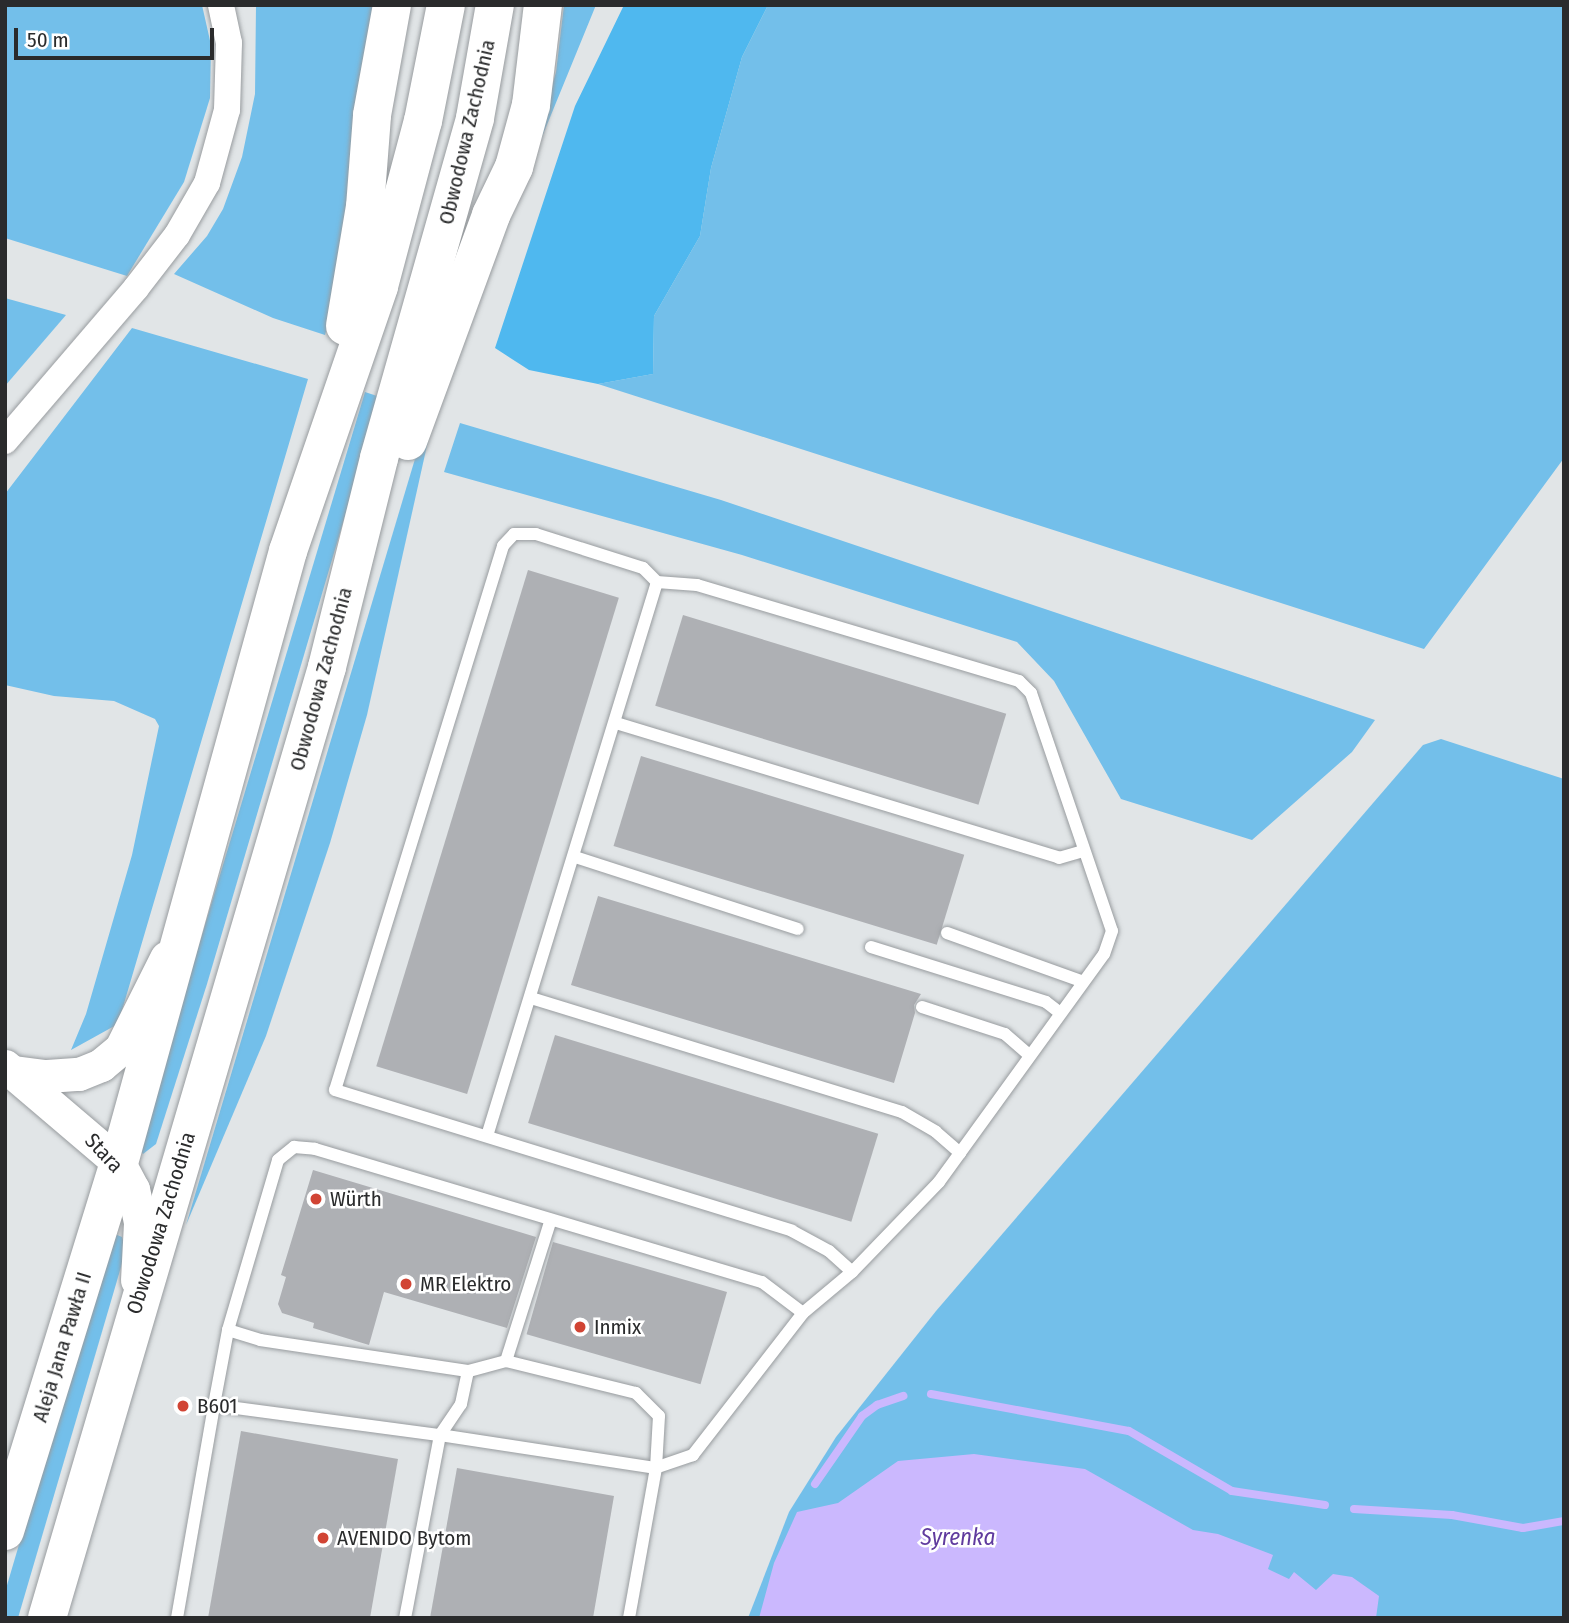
<!DOCTYPE html>
<html>
<head>
<meta charset="utf-8">
<style>
  body { margin:0 }
  #map { position:relative; width:1569px; height:1623px; overflow:hidden; background:#e1e5e7; font-family:"Fira Sans Condensed",sans-serif }
  div>[style] { position:absolute }
  .green>* { inset:0; background:#73bfea }
  .forest>* { inset:0; background:#4fb8ef }
  .water>* { inset:0; background:#cbb8fe }
  .stream>* { height:8px; margin:-4px; padding:0 4px; transform-origin:4px; border-radius:4px; background:#cbb8fe }
  .building>* { inset:0; background:#aeb0b4; transform-origin:0 0 }
  .roads { filter:drop-shadow(0 0 2px #989c9f) drop-shadow(0 0 2px #989c9f) }
  .service>* { height:12px; margin:-6px; padding:0 6px; transform-origin:6px; border-radius:6px; background:#fff }
  .minor>* { height:26px; margin:-13px; padding:0 13px; transform-origin:13px; border-radius:13px; background:#fff }
  .tertiary>* { height:33px; margin:-16.5px; padding:0 16.5px; transform-origin:16.5px; border-radius:16.5px; background:#fff }
  .primary>* { height:38px; margin:-19px; padding:0 19px; transform-origin:19px; border-radius:19px; background:#fff }
  .dots>* { width:19px; height:19px; translate:-50% -50%; box-sizing:border-box; border:4px solid #fff; border-radius:50% }
  span { translate:-50% -50%; white-space:nowrap; text-align:center; line-height:1.15; -webkit-text-stroke:5px #fff; paint-order:stroke }
  .street-label { font-size:21px; color:#2a2b2c }
  .poi-label { font-size:21px; color:#2a2b2c }
  .left { translate:0 -50%; text-align:left }
  .water-label { font-size:23px; color:#603b9e; font-style:italic }
  .frame { position:absolute; inset:0; border:7px solid #2a2b2c; pointer-events:none }
  .scale { position:absolute; left:14px; top:28px; width:200px; height:32px; box-sizing:border-box; border:4px solid #2a2b2c; border-top:0; padding-left:9px; font-size:21px; line-height:24px; white-space:nowrap; color:#2a2b2c; -webkit-text-stroke:5px #fff; paint-order:stroke }
</style>
</head>
<body>
<div id="map">
  <div class="green">
    <div style="clip-path:polygon(5px 5px,202px 5px,211px 45px,210px 98px,184px 182px,127px 276px,5px 238px)"></div>
    <div style="clip-path:polygon(256px 5px,380px 5px,340px 283px,325px 335px,273px 318px,174px 274px,207px 236px,223px 209px,242px 157px,255px 94px)"></div>
    <div style="clip-path:polygon(564px 5px,596px 5px,526px 176px,556px 72px)"></div>
    <div style="clip-path:polygon(768px 5px,1564px 5px,1564px 458px,1424px 649px,598px 384px,653px 374px,654px 316px,700px 236px,711px 168px,742px 57px)"></div>
    <div style="clip-path:polygon(5px 298px,66px 315px,5px 386px)"></div>
    <div style="clip-path:polygon(132px 328px,308px 379px,118px 1024px,71px 1050px,86px 1014px,132px 855px,159px 726px,155px 719px,114px 701px,54px 696px,5px 685px,5px 494px)"></div>
    <div style="clip-path:polygon(365px 392px,380px 397px,207px 984px,156px 1144px,143px 1154px,138px 1148px)"></div>
    <div style="clip-path:polygon(429px 412px,434px 414px,367px 715px,330px 843px,266px 1036px,186px 1225px)"></div>
    <div style="clip-path:polygon(460px 423px,721px 500px,1375px 720px,1352px 752px,1252px 840px,1121px 799px,1054px 681px,1017px 642px,742px 555px,444px 472px)"></div>
    <div style="clip-path:polygon(1441px 739px,1564px 779px,1564px 1618px,748px 1618px,789px 1512px,836px 1437px,936px 1311px,1423px 745px)"></div>
    <div style="clip-path:polygon(115px 1234px,122px 1237px,126px 1250px,18px 1618px,5px 1618px,5px 1592px,109px 1240px)"></div>
  </div>
  <div class="forest">
    <div style="clip-path:polygon(624px 5px,768px 5px,742px 57px,711px 168px,700px 236px,654px 316px,653px 374px,598px 384px,529px 370px,495px 348px,575px 106px)"></div>
  </div>
  <div class="water">
    <div style="clip-path:polygon(974px 1454px,1085px 1469px,1193px 1530px,1218px 1534px,1273px 1555px,1268px 1569px,1289px 1579px,1294px 1572px,1316px 1590px,1333px 1574px,1352px 1577px,1379px 1596px,1376px 1618px,759px 1618px,774px 1563px,797px 1512px,838px 1503px,898px 1461px)"></div>
  </div>
  <div class="stream">
    <div style="left:931px;top:1394px;width:201px;rotate:10.6deg"></div>
    <div style="left:1129px;top:1431px;width:119px;rotate:30.2deg"></div>
    <div style="left:1232px;top:1491px;width:94px;rotate:8.6deg"></div>
    <div style="left:815px;top:1484px;width:83px;rotate:-55.3deg"></div>
    <div style="left:862px;top:1416px;width:19px;rotate:-36deg"></div>
    <div style="left:877px;top:1405px;width:28px;rotate:-19deg"></div>
    <div style="left:1354px;top:1509px;width:98px;rotate:3.5deg"></div>
    <div style="left:1452px;top:1515px;width:72px;rotate:10.4deg"></div>
    <div style="left:1523px;top:1528px;width:42px;rotate:-9.7deg"></div>
  </div>
  <div class="building">
    <div style="left:528px;top:570px;width:95px;height:519px;rotate:17deg"></div>
    <div style="left:683px;top:615px;width:338px;height:95px;rotate:17deg"></div>
    <div style="left:641px;top:756px;width:338px;height:94px;rotate:17deg"></div>
    <div style="clip-path:polygon(598px 896px,921px 994px,914px 1005px,915px 1013px,894px 1083px,571px 985px)"></div>
    <div style="left:555px;top:1035px;width:338px;height:92px;rotate:17deg"></div>
    <div style="clip-path:polygon(313px 1170px,536px 1237px,507px 1328px,384px 1292px,369px 1345px,313px 1328px,314px 1323px,282px 1313px,278px 1304px,286px 1277px,281px 1275px)"></div>
    <div style="left:553px;top:1242px;width:181px;height:96px;rotate:16deg"></div>
    <div style="clip-path:polygon(241px 1431px,398px 1459px,370px 1618px,208px 1618px)"></div>
    <div style="clip-path:polygon(457px 1468px,614px 1496px,593px 1618px,430px 1618px)"></div>
  </div>
  <div class="roads">
    <div class="service">
      <div style="left:657px;top:582px;width:40px;rotate:4.3deg"></div>
      <div style="left:697px;top:585px;width:336px;rotate:16.6deg"></div>
      <div style="left:1019px;top:681px;width:17px;rotate:45deg"></div>
      <div style="left:1031px;top:693px;width:251px;rotate:71.2deg"></div>
      <div style="left:1112px;top:931px;width:24px;rotate:109deg"></div>
      <div style="left:1104px;top:954px;width:246px;rotate:125.9deg"></div>
      <div style="left:616px;top:723px;width:463px;rotate:16.9deg"></div>
      <div style="left:1059px;top:858px;width:26px;rotate:-16deg"></div>
      <div style="left:575px;top:857px;width:234px;rotate:17.9deg"></div>
      <div style="left:947px;top:933px;width:142px;rotate:19.7deg"></div>
      <div style="left:871px;top:947px;width:183px;rotate:17.4deg"></div>
      <div style="left:1046px;top:1002px;width:16px;rotate:38deg"></div>
      <div style="left:531px;top:998px;width:388px;rotate:17.1deg"></div>
      <div style="left:902px;top:1112px;width:39px;rotate:30deg"></div>
      <div style="left:936px;top:1132px;width:32px;rotate:41deg"></div>
      <div style="left:960px;top:1153px;width:36px;rotate:126deg"></div>
      <div style="left:939px;top:1182px;width:125px;rotate:134deg"></div>
      <div style="left:852px;top:1272px;width:64px;rotate:140.1deg"></div>
      <div style="left:922px;top:1007px;width:87px;rotate:18deg"></div>
      <div style="left:1005px;top:1034px;width:32px;rotate:41deg"></div>
      <div style="left:487px;top:1136px;width:579px;rotate:-72.94deg"></div>
      <div style="left:657px;top:582px;width:20px;rotate:-135deg"></div>
      <div style="left:643px;top:568px;width:112px;rotate:-162.4deg"></div>
      <div style="left:536px;top:534px;width:22px;rotate:180deg"></div>
      <div style="left:514px;top:534px;width:16px;rotate:133deg"></div>
      <div style="left:503px;top:546px;width:569px;rotate:107.16deg"></div>
      <div style="left:335px;top:1090px;width:478px;rotate:17.1deg"></div>
      <div style="left:792px;top:1231px;width:42px;rotate:28.4deg"></div>
      <div style="left:829px;top:1251px;width:31px;rotate:42deg"></div>
      <div style="left:228px;top:1330px;width:34px;rotate:17deg"></div>
      <div style="left:260px;top:1340px;width:210px;rotate:8.5deg"></div>
      <div style="left:506px;top:1361px;width:39px;rotate:165deg"></div>
      <div style="left:468px;top:1371px;width:34px;rotate:102deg"></div>
      <div style="left:461px;top:1404px;width:37px;rotate:124deg"></div>
      <div style="left:440px;top:1435px;width:219px;rotate:8.7deg"></div>
      <div style="left:656px;top:1468px;width:52px;rotate:-86.7deg"></div>
      <div style="left:659px;top:1416px;width:33px;rotate:-135deg"></div>
      <div style="left:636px;top:1393px;width:134px;rotate:-166.2deg"></div>
      <div style="left:506px;top:1361px;width:146px;rotate:-72.4deg"></div>
      <div style="left:214px;top:1405px;width:76px;rotate:-79.4deg"></div>
      <div style="left:228px;top:1330px;width:177px;rotate:-73.6deg"></div>
      <div style="left:278px;top:1160px;width:21px;rotate:-39deg"></div>
      <div style="left:294px;top:1147px;width:21px;rotate:5deg"></div>
      <div style="left:315px;top:1149px;width:466px;rotate:16.6deg"></div>
      <div style="left:762px;top:1282px;width:51px;rotate:37.1deg"></div>
      <div style="left:803px;top:1313px;width:180px;rotate:127.8deg"></div>
      <div style="left:693px;top:1455px;width:39px;rotate:161deg"></div>
      <div style="left:656px;top:1468px;width:152px;rotate:100.2deg"></div>
      <div style="left:177px;top:1618px;width:216px;rotate:-80.1deg"></div>
      <div style="left:214px;top:1405px;width:228px;rotate:7.6deg"></div>
      <div style="left:440px;top:1435px;width:186px;rotate:100.8deg"></div>
    </div>
    <div class="minor">
      <div style="left:5px;top:441px;width:201px;rotate:-49.4deg"></div>
      <div style="left:136px;top:288px;width:67px;rotate:-52.3deg"></div>
      <div style="left:177px;top:235px;width:60px;rotate:-60deg"></div>
      <div style="left:207px;top:183px;width:76px;rotate:-74.7deg"></div>
      <div style="left:227px;top:110px;width:67px;rotate:-88.3deg"></div>
      <div style="left:229px;top:43px;width:39px;rotate:-102deg"></div>
    </div>
    <div class="tertiary">
      <div style="left:5px;top:1066px;width:150px;rotate:40.4deg"></div>
      <div style="left:119px;top:1163px;width:30px;rotate:62deg"></div>
      <div style="left:133px;top:1189px;width:35px;rotate:78deg"></div>
      <div style="left:140px;top:1223px;width:57px;rotate:93deg"></div>
      <div style="left:12px;top:1072px;width:35px;rotate:7deg"></div>
      <div style="left:47px;top:1076px;width:32px;rotate:-4deg"></div>
      <div style="left:79px;top:1074px;width:24px;rotate:-22deg"></div>
      <div style="left:101px;top:1065px;width:26px;rotate:-40deg"></div>
      <div style="left:121px;top:1048px;width:101px;rotate:-63.4deg"></div>
    </div>
    <div class="primary">
      <div style="left:345px;top:326px;width:121px;rotate:-80.5deg"></div>
      <div style="left:365px;top:207px;width:92px;rotate:-85.6deg"></div>
      <div style="left:372px;top:115px;width:112px;rotate:-79.7deg"></div>
      <div style="left:408px;top:441px;width:241px;rotate:-69.8deg"></div>
      <div style="left:491px;top:215px;width:53px;rotate:-64.4deg"></div>
      <div style="left:514px;top:167px;width:64px;rotate:-74.7deg"></div>
      <div style="left:531px;top:105px;width:101px;rotate:-83.2deg"></div>
      <div style="left:5px;top:1531px;width:385px;rotate:-72.8deg"></div>
      <div style="left:119px;top:1163px;width:635px;rotate:-74.56deg"></div>
      <div style="left:288px;top:551px;width:280px;rotate:-71deg"></div>
      <div style="left:379px;top:286px;width:171px;rotate:-75.1deg"></div>
      <div style="left:423px;top:121px;width:118px;rotate:-78.8deg"></div>
      <div style="left:47px;top:1618px;width:991px;rotate:-73.59deg"></div>
      <div style="left:327px;top:667px;width:215px;rotate:-76deg"></div>
      <div style="left:379px;top:458px;width:353px;rotate:-74.2deg"></div>
      <div style="left:475px;top:118px;width:115px;rotate:-80deg"></div>
    </div>
  </div>
  <div class="dots">
    <div style="left:316px;top:1199px;background:#d14434"></div>
    <div style="left:406px;top:1284px;background:#d14434"></div>
    <div style="left:580px;top:1327px;background:#d14434"></div>
    <div style="left:183px;top:1406px;background:#d14434"></div>
    <div style="left:323px;top:1538px;background:#d14434"></div>
  </div>
  <div class="street-label">
    <span style="left:467px;top:132px;rotate:-77deg">Obwodowa Zachodnia</span>
    <span style="left:321px;top:679px;rotate:-75deg">Obwodowa Zachodnia</span>
    <span style="left:104px;top:1153px;rotate:47deg">Stara</span>
    <span style="left:161px;top:1223px;rotate:-73deg">Obwodowa Zachodnia</span>
    <span style="left:62px;top:1347px;rotate:-73deg">Aleja Jana Pawła II</span>
  </div>
  <div class="poi-label">
    <span class="left" style="left:330px;top:1199px">Würth</span>
    <span class="left" style="left:420px;top:1284px">MR Elektro</span>
    <span class="left" style="left:594px;top:1327px">Inmix</span>
    <span class="left" style="left:197px;top:1406px">B601</span>
    <span class="left" style="left:337px;top:1538px">AVENIDO Bytom</span>
  </div>
  <div class="water-label">
    <span style="left:958px;top:1537px">Syrenka</span>
  </div>
  <div class="frame"></div>
  <div class="scale">50 m</div>
</div>
</body>
</html>
